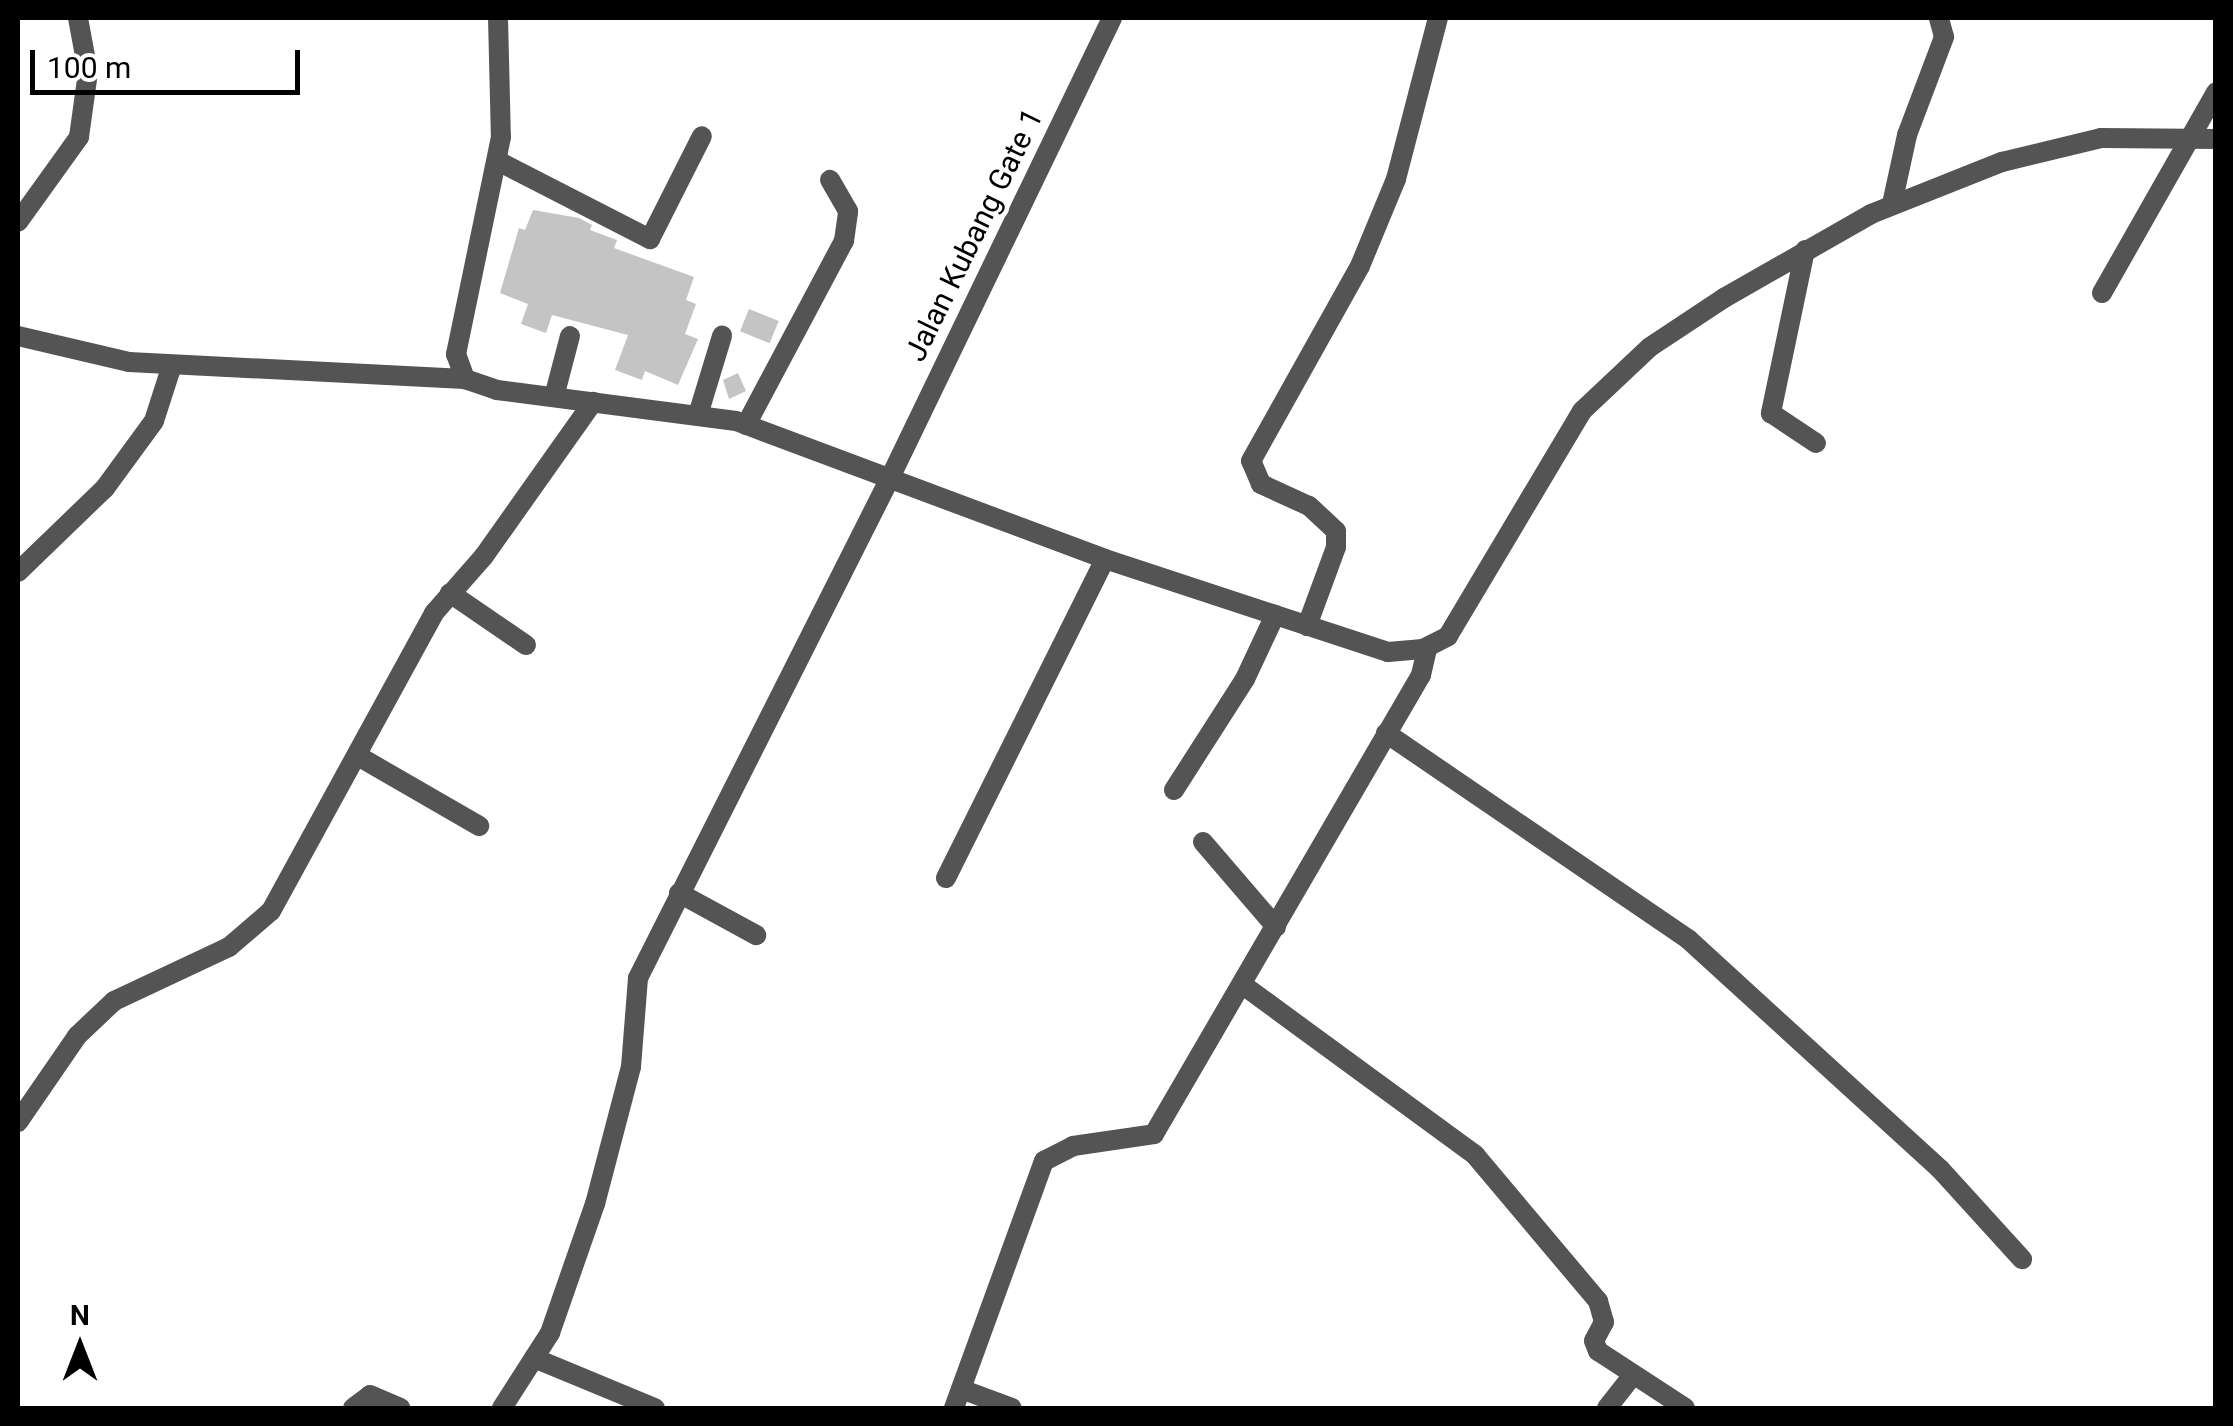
<!DOCTYPE html>
<html>
<head>
<meta charset="utf-8">
<style>
  body { margin:0 }
  #map { position:relative; width:2233px; height:1426px; overflow:hidden; background:#fff; font-family:Roboto,sans-serif }
  div>[style] { position:absolute }
  .building>* { inset:0; background:#c4c4c4; transform-origin:0 0 }
  .minor>* { height:20px; margin:-10px; padding:0 10px; transform-origin:10px; border-radius:10px; background:#545454 }
  span { translate:-50% -50%; white-space:nowrap; text-align:center; line-height:1.15; -webkit-text-stroke:9px #fff; paint-order:stroke }
  .street-label { font-size:30px; color:#000 }
  .frame { position:absolute; inset:0; border:20px solid #000; pointer-events:none }
  .north { position:absolute; left:30px; top:1296px; width:100px; height:100px; -webkit-text-stroke:8px #fff; paint-order:stroke; rotate:0deg; font-size:28px; font-weight:700; line-height:40px; text-align:center; color:#000 }
  .north::after { content:''; display:block; margin:auto; width:35px; height:45px; background:#000; clip-path:polygon(50% 0,100% 100%,50% 72%,0 100%) }
  .scale { position:absolute; left:30px; top:50px; width:270px; height:45px; box-sizing:border-box; border:5px solid #000; border-top:0; padding-left:12px; font-size:30px; line-height:35px; white-space:nowrap; color:#000; -webkit-text-stroke:8px #fff; paint-order:stroke }
</style>
</head>
<body>
<div id="map">
  <div class="building">
    <div style="clip-path:polygon(533px 210px,579px 218px,592px 225px,590px 230px,617px 240px,614px 248px,694px 277px,686px 300px,696px 304px,685px 334px,698px 339px,678px 385px,645px 371px,642px 380px,615px 370px,628px 335px,552px 315px,546px 333px,521px 324px,528px 304px,500px 293px,519px 228px,525px 230px)"></div>
    <div style="left:749px;top:309px;width:32px;height:24px;rotate:22deg"></div>
    <div style="clip-path:polygon(738px 373px,746px 391px,729px 399px,723px 380px)"></div>
  </div>
  <div class="minor">
    <div style="left:498px;top:18px;width:119px;rotate:88.6deg"></div>
    <div style="left:501px;top:137px;width:222px;rotate:101.7deg"></div>
    <div style="left:456px;top:354px;width:27px;rotate:70deg"></div>
    <div style="left:465px;top:379px;width:34px;rotate:19deg"></div>
    <div style="left:497px;top:390px;width:241px;rotate:7.4deg"></div>
    <div style="left:736px;top:421px;width:394px;rotate:20.5deg"></div>
    <div style="left:1105px;top:559px;width:298px;rotate:18.2deg"></div>
    <div style="left:1388px;top:652px;width:35px;rotate:-5deg"></div>
    <div style="left:1423px;top:649px;width:28px;rotate:-27deg"></div>
    <div style="left:1448px;top:636px;width:262px;rotate:-59.2deg"></div>
    <div style="left:1582px;top:411px;width:93px;rotate:-43.3deg"></div>
    <div style="left:1650px;top:347px;width:89px;rotate:-33.5deg"></div>
    <div style="left:1724px;top:298px;width:169px;rotate:-29.7deg"></div>
    <div style="left:1871px;top:214px;width:141px;rotate:-21.7deg"></div>
    <div style="left:2002px;top:162px;width:102px;rotate:-13.6deg"></div>
    <div style="left:2101px;top:138px;width:115px;rotate:0.5deg"></div>
    <div style="left:498px;top:161px;width:171px;rotate:27.2deg"></div>
    <div style="left:650px;top:239px;width:115px;rotate:-63.2deg"></div>
    <div style="left:1892px;top:204px;width:71px;rotate:-77.7deg"></div>
    <div style="left:1907px;top:135px;width:105px;rotate:-69.3deg"></div>
    <div style="left:1944px;top:37px;width:20px;rotate:-105deg"></div>
    <div style="left:18px;top:222px;width:105px;rotate:-54.3deg"></div>
    <div style="left:79px;top:137px;width:66px;rotate:-82.1deg"></div>
    <div style="left:88px;top:72px;width:55px;rotate:-100.5deg"></div>
    <div style="left:1805px;top:250px;width:167px;rotate:101.8deg"></div>
    <div style="left:1771px;top:413px;width:54px;rotate:33.7deg"></div>
    <div style="left:2102px;top:293px;width:231px;rotate:-60.4deg"></div>
    <div style="left:18px;top:336px;width:114px;rotate:13.2deg"></div>
    <div style="left:129px;top:362px;width:336px;rotate:2.9deg"></div>
    <div style="left:554px;top:397px;width:63px;rotate:-75.3deg"></div>
    <div style="left:698px;top:415px;width:83px;rotate:-73.1deg"></div>
    <div style="left:746px;top:425px;width:208px;rotate:-62deg"></div>
    <div style="left:844px;top:241px;width:30px;rotate:-82deg"></div>
    <div style="left:848px;top:211px;width:36px;rotate:-120deg"></div>
    <div style="left:18px;top:572px;width:121px;rotate:-44deg"></div>
    <div style="left:105px;top:488px;width:83px;rotate:-53.8deg"></div>
    <div style="left:154px;top:421px;width:59px;rotate:-72.2deg"></div>
    <div style="left:450px;top:593px;width:92px;rotate:34.4deg"></div>
    <div style="left:1307px;top:626px;width:84px;rotate:-69.8deg"></div>
    <div style="left:1336px;top:547px;width:16px;rotate:-90deg"></div>
    <div style="left:1336px;top:531px;width:37px;rotate:-137deg"></div>
    <div style="left:1309px;top:506px;width:53px;rotate:-155.4deg"></div>
    <div style="left:1261px;top:484px;width:25px;rotate:-113deg"></div>
    <div style="left:1251px;top:461px;width:223px;rotate:-60.8deg"></div>
    <div style="left:1360px;top:266px;width:94px;rotate:-67.5deg"></div>
    <div style="left:1396px;top:179px;width:166px;rotate:-75.4deg"></div>
    <div style="left:1386px;top:733px;width:366px;rotate:34.3deg"></div>
    <div style="left:1688px;top:939px;width:341px;rotate:42.4deg"></div>
    <div style="left:1940px;top:1169px;width:122px;rotate:47.7deg"></div>
    <div style="left:358px;top:756px;width:140px;rotate:30deg"></div>
    <div style="left:1174px;top:790px;width:132px;rotate:-57.4deg"></div>
    <div style="left:1245px;top:679px;width:71px;rotate:-64.9deg"></div>
    <div style="left:1203px;top:842px;width:112px;rotate:49.3deg"></div>
    <div style="left:946px;top:878px;width:356px;rotate:-63.5deg"></div>
    <div style="left:679px;top:893px;width:88px;rotate:28.6deg"></div>
    <div style="left:1243px;top:985px;width:288px;rotate:36.2deg"></div>
    <div style="left:1475px;top:1155px;width:191px;rotate:49.9deg"></div>
    <div style="left:1598px;top:1301px;width:22px;rotate:74deg"></div>
    <div style="left:1604px;top:1322px;width:21px;rotate:118deg"></div>
    <div style="left:1594px;top:1341px;width:11px;rotate:68deg"></div>
    <div style="left:1598px;top:1351px;width:104px;rotate:33.2deg"></div>
    <div style="left:18px;top:1122px;width:104px;rotate:-55.5deg"></div>
    <div style="left:77px;top:1036px;width:51px;rotate:-43.4deg"></div>
    <div style="left:114px;top:1001px;width:127px;rotate:-25.2deg"></div>
    <div style="left:229px;top:947px;width:55px;rotate:-40.6deg"></div>
    <div style="left:271px;top:911px;width:340px;rotate:-61.3deg"></div>
    <div style="left:434px;top:613px;width:76px;rotate:-48.7deg"></div>
    <div style="left:484px;top:556px;width:189px;rotate:-54.7deg"></div>
    <div style="left:534px;top:1358px;width:131px;rotate:22.5deg"></div>
    <div style="left:961px;top:1389px;width:54px;rotate:20.4deg"></div>
    <div style="left:353px;top:1408px;width:21px;rotate:-37deg"></div>
    <div style="left:370px;top:1395px;width:33px;rotate:23deg"></div>
    <div style="left:502px;top:1408px;width:89px;rotate:-57.4deg"></div>
    <div style="left:550px;top:1333px;width:137px;rotate:-70.8deg"></div>
    <div style="left:595px;top:1204px;width:142px;rotate:-75.3deg"></div>
    <div style="left:631px;top:1067px;width:89px;rotate:-85.5deg"></div>
    <div style="left:638px;top:978px;width:560px;rotate:-63.25deg"></div>
    <div style="left:890px;top:478px;width:511px;rotate:-64.24deg"></div>
    <div style="left:954px;top:1408px;width:263px;rotate:-70deg"></div>
    <div style="left:1044px;top:1161px;width:33px;rotate:-27deg"></div>
    <div style="left:1073px;top:1146px;width:82px;rotate:-8.4deg"></div>
    <div style="left:1154px;top:1134px;width:531px;rotate:-59.81deg"></div>
    <div style="left:1421px;top:675px;width:28px;rotate:-77deg"></div>
    <div style="left:1607px;top:1408px;width:42px;rotate:-51.8deg"></div>
  </div>
  <div class="street-label">
    <span style="left:974px;top:235px;rotate:-64deg">Jalan Kubang Gate 1</span>
  </div>
  <div class="frame"></div>
  <div class="north">N</div>
  <div class="scale">100 m</div>
</div>
</body>
</html>
